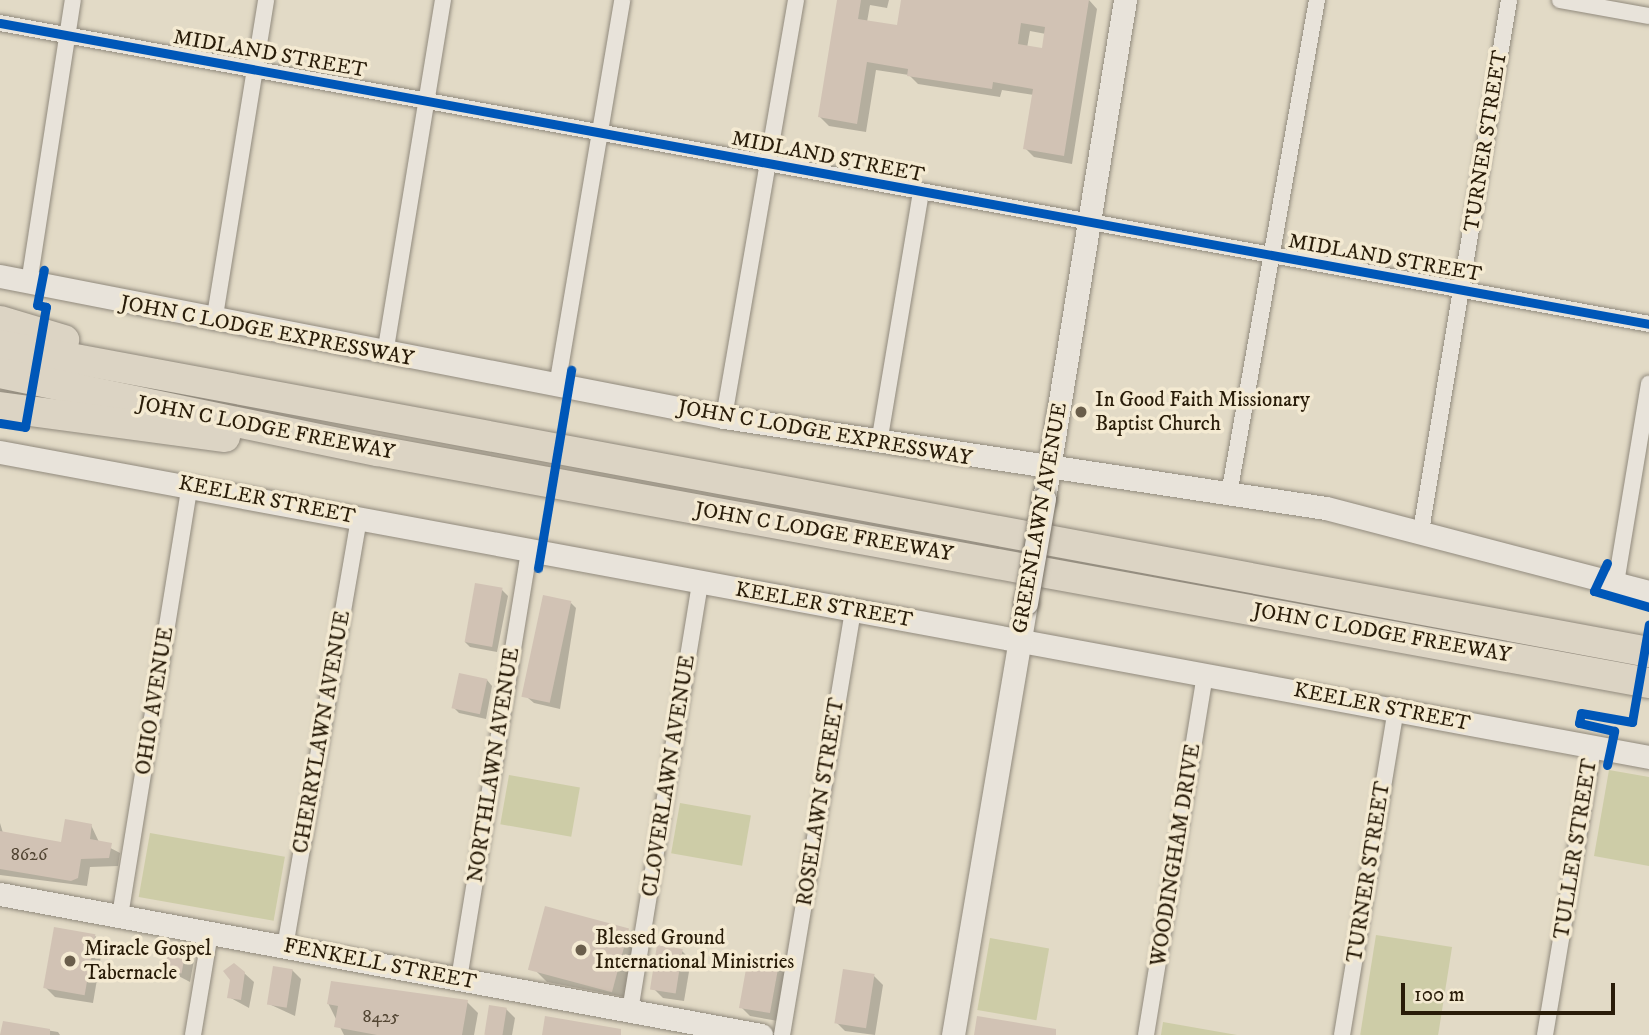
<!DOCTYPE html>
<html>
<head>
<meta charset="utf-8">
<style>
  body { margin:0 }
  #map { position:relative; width:1649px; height:1035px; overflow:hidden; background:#e2dac6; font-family:"IM FELL DW Pica",serif }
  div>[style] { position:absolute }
  .green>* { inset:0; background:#cdcca7; transform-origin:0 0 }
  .shadow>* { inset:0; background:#0003 }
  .building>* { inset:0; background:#d1c2b4; transform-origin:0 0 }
  .roads { filter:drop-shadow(0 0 2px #918a7d) drop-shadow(0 0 2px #918a7d) }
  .street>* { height:16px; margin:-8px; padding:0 8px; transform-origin:8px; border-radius:8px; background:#e8e3da }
  .secondary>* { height:23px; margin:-11.5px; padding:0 11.5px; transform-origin:11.5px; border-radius:11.5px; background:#e8e3da }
  .highway>* { height:30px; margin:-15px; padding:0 15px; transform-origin:15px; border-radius:15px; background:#dcd4c4 }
  .bridges { filter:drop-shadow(0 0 2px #777064) drop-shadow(0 0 2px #777064) }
  .secondary-bridge>* { height:23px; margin:-11.5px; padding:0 11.5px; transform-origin:11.5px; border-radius:11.5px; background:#e8e3da }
  .cycleway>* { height:9px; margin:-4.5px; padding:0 4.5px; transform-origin:4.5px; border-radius:4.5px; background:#0057b8 }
  .dots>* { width:19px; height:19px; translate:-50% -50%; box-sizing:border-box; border:4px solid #f4ead2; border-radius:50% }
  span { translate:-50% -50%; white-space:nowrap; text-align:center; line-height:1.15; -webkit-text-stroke:7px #f4ead2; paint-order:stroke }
  .number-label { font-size:18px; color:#534634 }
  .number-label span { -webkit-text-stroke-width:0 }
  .street-label { font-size:21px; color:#291c09 }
  .poi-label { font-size:21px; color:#291c09 }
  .left { translate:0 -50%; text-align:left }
  .scale { position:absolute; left:1401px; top:983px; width:214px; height:32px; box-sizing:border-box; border:4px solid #291c09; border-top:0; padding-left:9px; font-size:21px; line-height:24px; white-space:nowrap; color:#291c09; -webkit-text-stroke:5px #f4ead2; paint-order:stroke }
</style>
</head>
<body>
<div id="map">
  <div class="green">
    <div style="clip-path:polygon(1609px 770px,1649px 777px,1649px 866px,1594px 856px)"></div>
    <div style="left:509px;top:775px;width:72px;height:50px;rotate:10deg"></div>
    <div style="left:680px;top:803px;width:72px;height:51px;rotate:10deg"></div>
    <div style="left:150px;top:833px;width:137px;height:65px;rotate:10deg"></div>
    <div style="left:1376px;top:935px;width:77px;height:101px;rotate:9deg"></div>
    <div style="left:990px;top:938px;width:60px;height:73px;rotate:10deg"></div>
    <div style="clip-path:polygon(1163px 1022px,1237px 1035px,1161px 1035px)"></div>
  </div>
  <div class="shadow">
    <div style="clip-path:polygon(evenodd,838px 0,889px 0,887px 8px,870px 5px,867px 22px,898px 27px,904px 0,1089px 0,1097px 9px,1072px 164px,1034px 157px,1025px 148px,1034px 95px,1002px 90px,1000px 97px,918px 84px,909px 75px,876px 70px,866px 132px,829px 126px,820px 117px,838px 0,1030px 31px,1046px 34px,1044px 50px,1027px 48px,1030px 31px)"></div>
    <div style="clip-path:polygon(502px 590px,508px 596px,497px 652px,470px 647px,465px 642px)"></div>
    <div style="clip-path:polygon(570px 602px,576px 608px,560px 709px,534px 703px,528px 698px)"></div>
    <div style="clip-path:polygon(487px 680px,492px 686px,486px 719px,459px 713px,454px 708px)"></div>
    <div style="clip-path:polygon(0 823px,3px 833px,63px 844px,91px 825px,99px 842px,120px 853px,118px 866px,90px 867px,87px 886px,0 875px)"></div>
    <div style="clip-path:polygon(547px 908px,628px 931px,640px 943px,630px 998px,547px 982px,535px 970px)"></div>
    <div style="clip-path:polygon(94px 935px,103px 944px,93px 1003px,55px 997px,46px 988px)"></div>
    <div style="clip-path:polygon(185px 951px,194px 960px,190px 982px,167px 970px)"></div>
    <div style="clip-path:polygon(682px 951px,691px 960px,684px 1001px,663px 998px,654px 989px)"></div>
    <div style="clip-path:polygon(779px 959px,788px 968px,778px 1021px,750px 1016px,741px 1007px)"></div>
    <div style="clip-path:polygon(292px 970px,301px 979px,295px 1016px,269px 1004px)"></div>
    <div style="clip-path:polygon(244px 973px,254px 982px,249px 1008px,229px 997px)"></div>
    <div style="clip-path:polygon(874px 976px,883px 985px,875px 1035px,845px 1031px,836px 1022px)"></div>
    <div style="clip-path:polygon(467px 1002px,478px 1013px,474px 1035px,344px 1035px,328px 1003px)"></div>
    <div style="clip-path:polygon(506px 1009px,515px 1018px,512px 1035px,486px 1035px)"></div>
    <div style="clip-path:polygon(4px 1023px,58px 1032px,60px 1035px,2px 1035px)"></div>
  </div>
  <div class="building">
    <div style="clip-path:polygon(evenodd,837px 0,861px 0,858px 19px,897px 25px,901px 0,1089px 0,1064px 156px,1023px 149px,1033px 89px,993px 82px,992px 89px,907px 76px,908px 69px,867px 62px,857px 124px,818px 117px,837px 0,1021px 23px,1045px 27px,1042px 48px,1018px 44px,1021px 23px)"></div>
    <div style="left:475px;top:583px;width:28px;height:60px;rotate:10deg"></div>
    <div style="left:543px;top:595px;width:29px;height:104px;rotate:12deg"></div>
    <div style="left:459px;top:673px;width:29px;height:36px;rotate:12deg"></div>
    <div style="clip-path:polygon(65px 819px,92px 824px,90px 839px,112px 843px,109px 858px,81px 859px,78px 878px,71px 881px,0 869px,0 831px,61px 842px)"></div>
    <div style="left:545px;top:906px;width:87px;height:66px;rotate:15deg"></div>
    <div style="left:54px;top:927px;width:42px;height:62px;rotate:10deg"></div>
    <div style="left:657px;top:945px;width:26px;height:45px;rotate:9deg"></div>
    <div style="left:169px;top:947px;width:17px;height:24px;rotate:10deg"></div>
    <div style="clip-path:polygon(766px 955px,780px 958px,770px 1013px,739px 1008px,746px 969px,752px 969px,755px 956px)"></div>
    <div style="clip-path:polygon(234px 963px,245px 972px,241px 1000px,227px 998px,230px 980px,223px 971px)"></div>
    <div style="left:273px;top:966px;width:20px;height:39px;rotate:9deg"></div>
    <div style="left:843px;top:969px;width:32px;height:55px;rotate:9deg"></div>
    <div style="clip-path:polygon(331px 981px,468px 1000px,462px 1035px,377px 1035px,334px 1027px,338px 1006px,327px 1004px)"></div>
    <div style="left:489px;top:1005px;width:18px;height:30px;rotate:9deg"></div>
    <div style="clip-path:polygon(545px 1016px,621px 1029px,621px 1035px,542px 1035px)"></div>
    <div style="clip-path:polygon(977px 1016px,1056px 1029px,1056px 1035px,974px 1035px)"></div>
    <div style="clip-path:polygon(3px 1021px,50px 1029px,50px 1035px,0 1035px)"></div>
  </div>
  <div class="roads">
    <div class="street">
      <div style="left:1560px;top:0;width:90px;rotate:10.2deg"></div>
      <div style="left:0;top:23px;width:1676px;rotate:10.34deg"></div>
      <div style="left:29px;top:283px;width:286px;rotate:-81.2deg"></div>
      <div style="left:214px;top:322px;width:326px;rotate:-80.8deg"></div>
      <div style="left:385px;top:354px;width:359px;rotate:-80.7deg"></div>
      <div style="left:557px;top:386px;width:391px;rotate:-80.4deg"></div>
      <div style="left:724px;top:417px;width:423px;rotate:-80.2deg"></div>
      <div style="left:879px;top:443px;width:254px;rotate:-80.5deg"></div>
      <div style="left:1229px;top:494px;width:502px;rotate:-79.9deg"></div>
      <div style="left:1421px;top:531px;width:538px;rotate:-80.59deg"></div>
      <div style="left:1616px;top:583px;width:202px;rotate:-80.6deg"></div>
      <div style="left:120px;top:916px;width:436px;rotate:-80.8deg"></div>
      <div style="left:285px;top:947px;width:435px;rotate:-80.2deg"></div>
      <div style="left:459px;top:979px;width:435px;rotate:-80.7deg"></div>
      <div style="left:630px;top:1011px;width:435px;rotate:-80.7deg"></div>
      <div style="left:193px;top:1035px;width:103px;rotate:-80.5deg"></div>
      <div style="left:782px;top:1035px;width:431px;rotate:-80.5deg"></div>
      <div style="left:1146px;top:1035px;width:366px;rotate:-80.7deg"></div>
      <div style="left:1342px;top:1035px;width:329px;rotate:-80.6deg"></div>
      <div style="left:1545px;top:1035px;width:292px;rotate:-80.5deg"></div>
    </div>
    <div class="secondary">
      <div style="left:0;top:276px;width:738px;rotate:11.02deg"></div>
      <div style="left:724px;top:417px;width:609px;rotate:8.6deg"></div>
      <div style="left:1326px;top:508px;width:334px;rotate:14.6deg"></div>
      <div style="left:0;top:452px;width:1677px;rotate:10.48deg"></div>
      <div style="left:1044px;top:499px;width:506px;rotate:-80.78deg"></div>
      <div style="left:0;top:894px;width:774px;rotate:10.5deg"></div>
      <div style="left:953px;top:1035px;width:438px;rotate:-80.4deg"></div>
    </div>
    <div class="highway">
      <div style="left:0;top:321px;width:67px;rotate:16.5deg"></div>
      <div style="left:0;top:345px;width:1677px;rotate:10.55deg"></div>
      <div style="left:0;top:373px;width:386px;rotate:11.7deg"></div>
      <div style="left:378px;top:451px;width:1292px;rotate:10.34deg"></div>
      <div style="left:0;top:407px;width:227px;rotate:7.6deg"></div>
    </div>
  </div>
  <div class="bridges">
    <div class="secondary-bridge">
      <div style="left:1026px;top:603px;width:106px;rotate:-80.2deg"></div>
    </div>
  </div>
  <div class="cycleway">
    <div style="left:0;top:23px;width:1676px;rotate:10.34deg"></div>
    <div style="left:0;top:423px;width:25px;rotate:9deg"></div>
    <div style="left:25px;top:427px;width:122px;rotate:-80.1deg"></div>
    <div style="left:46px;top:307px;width:9px;rotate:-167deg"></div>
    <div style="left:37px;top:305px;width:36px;rotate:-79deg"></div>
    <div style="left:1607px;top:563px;width:31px;rotate:115deg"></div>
    <div style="left:1594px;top:591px;width:57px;rotate:16.2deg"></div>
    <div style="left:538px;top:568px;width:201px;rotate:-80.5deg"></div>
    <div style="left:1607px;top:765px;width:35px;rotate:-78deg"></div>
    <div style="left:1614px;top:731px;width:36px;rotate:-167deg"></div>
    <div style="left:1579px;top:723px;width:10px;rotate:-79deg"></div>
    <div style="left:1581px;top:713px;width:52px;rotate:10deg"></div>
    <div style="left:1632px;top:722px;width:99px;rotate:-80.2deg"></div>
  </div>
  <div class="dots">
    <div style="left:1081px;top:412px;background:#6a5e4b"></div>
    <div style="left:581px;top:950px;background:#6a5e4b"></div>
    <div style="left:70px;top:961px;background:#6a5e4b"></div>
  </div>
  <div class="number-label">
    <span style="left:29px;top:855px">8626</span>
    <span style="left:381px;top:1017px">8425</span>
  </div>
  <div class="street-label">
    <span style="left:270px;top:54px;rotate:10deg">MIDLAND STREET</span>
    <span style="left:1486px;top:141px;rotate:-81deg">TURNER STREET</span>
    <span style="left:828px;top:157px;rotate:11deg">MIDLAND STREET</span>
    <span style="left:1385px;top:258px;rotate:10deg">MIDLAND STREET</span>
    <span style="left:267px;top:331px;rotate:11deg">JOHN C LODGE EXPRESSWAY</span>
    <span style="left:266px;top:428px;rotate:11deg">JOHN C LODGE FREEWAY</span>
    <span style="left:825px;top:433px;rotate:10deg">JOHN C LODGE EXPRESSWAY</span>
    <span style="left:267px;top:500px;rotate:11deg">KEELER STREET</span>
    <span style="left:1040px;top:518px;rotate:-80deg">GREENLAWN AVENUE</span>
    <span style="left:824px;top:532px;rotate:10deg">JOHN C LODGE FREEWAY</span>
    <span style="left:824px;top:605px;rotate:10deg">KEELER STREET</span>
    <span style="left:1382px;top:633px;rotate:10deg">JOHN C LODGE FREEWAY</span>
    <span style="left:155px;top:701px;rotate:-81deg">OHIO AVENUE</span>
    <span style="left:1382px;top:707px;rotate:11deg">KEELER STREET</span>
    <span style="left:322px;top:732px;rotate:-80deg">CHERRYLAWN AVENUE</span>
    <span style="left:494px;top:765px;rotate:-81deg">NORTHLAWN AVENUE</span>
    <span style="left:669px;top:776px;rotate:-81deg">CLOVERLAWN AVENUE</span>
    <span style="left:821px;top:802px;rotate:-81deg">ROSELAWN STREET</span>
    <span style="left:1576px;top:849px;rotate:-81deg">TULLER STREET</span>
    <span style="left:1176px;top:855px;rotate:-81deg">WOODINGHAM DRIVE</span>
    <span style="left:1369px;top:872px;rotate:-81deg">TURNER STREET</span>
    <span style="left:380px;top:964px;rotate:11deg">FENKELL STREET</span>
  </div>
  <div class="poi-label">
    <span class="left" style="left:1095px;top:412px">In Good Faith Missionary<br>Baptist Church</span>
    <span class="left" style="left:595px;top:950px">Blessed Ground<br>International Ministries</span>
    <span class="left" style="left:84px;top:961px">Miracle Gospel<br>Tabernacle</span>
  </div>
  <div class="scale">100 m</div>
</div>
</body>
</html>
